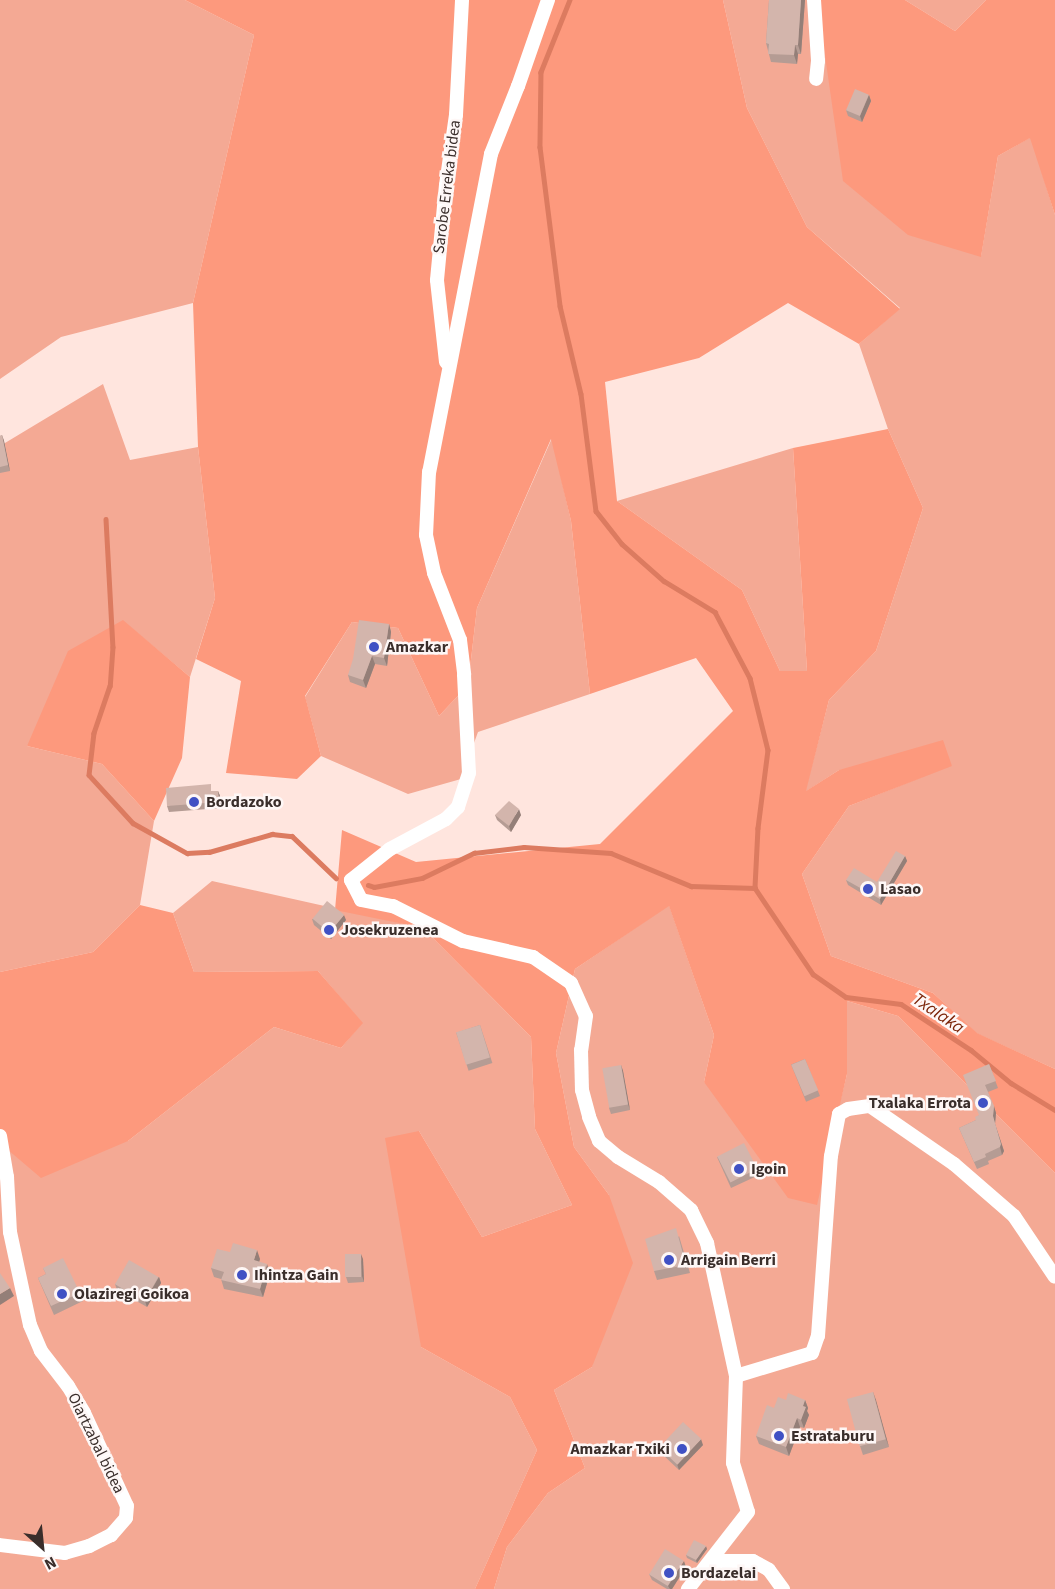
<!DOCTYPE html>
<html>
<head>
<meta charset="utf-8">
<style>
  body { margin:0 }
  #map { position:relative; width:1055px; height:1589px; overflow:hidden; background:#ffe5de; font-family:"Source Sans 3",sans-serif }
  div>[style] { position:absolute }
  .green>* { inset:0; background:#f4a994 }
  .forest>* { inset:0; background:#fd997d }
  .stream>* { height:4.5px; margin:-2.25px; padding:0 2.25px; transform-origin:2.25px; border-radius:2.25px; background:#dc7b60 }
  .minor>* { height:14px; margin:-7px; padding:0 7px; transform-origin:7px; border-radius:7px; background:#fff }
  .wall>* { inset:0; background:#b59c94; transform-origin:0 0 }
  .shaded-wall>* { inset:0; background:#947f78 }
  .building>* { inset:0; background:#d3b5ac; transform-origin:0 0 }
  .dots>* { width:16px; height:16px; translate:-50% -50%; box-sizing:border-box; border:3px solid #fef7f6; border-radius:50% }
  span { translate:-50% -50%; white-space:nowrap; text-align:center; line-height:1.15; -webkit-text-stroke:5px #fef7f6; paint-order:stroke }
  .street-label { font-size:16px; color:#3a2e2b }
  .poi-label { font-size:16px; color:#3a2e2b; font-weight:700 }
  .left { translate:0 -50%; text-align:left }
  .right { translate:-100% -50%; text-align:right }
  .water-label { font-size:18px; color:#7c2509; font-style:italic }
  .north { position:absolute; left:12px; top:1517px; width:60px; height:60px; -webkit-text-stroke:4px #fef7f6; paint-order:stroke; rotate:153deg; font-size:16px; font-weight:700; line-height:24px; text-align:center; color:#3a2e2b }
  .north::after { content:''; display:block; margin:auto; width:21px; height:27px; background:#3a2e2b; clip-path:polygon(50% 0,100% 100%,50% 72%,0 100%) }
</style>
</head>
<body>
<div id="map">
  <div class="green">
    <div style="clip-path:polygon(0 0,185px 0,254px 35px,193px 303px,61px 337px,0 379px)"></div>
    <div style="clip-path:polygon(723px 0,817px 0,981px 256px,998px 156px,1031px 137px,1055px 215px,1055px 1069px,976px 1033px,933px 993px,831px 956px,802px 874px,849px 806px,952px 765px,839px 770px,805px 792px,829px 700px,876px 651px,923px 508px,888px 429px,859px 344px,900px 308px,807px 227px,747px 108px)"></div>
    <div style="clip-path:polygon(905px 0,986px 0,955px 31px)"></div>
    <div style="clip-path:polygon(103px 384px,130px 460px,198px 447px,215px 598px,190px 677px,123px 621px,27px 746px,102px 764px,154px 821px,140px 905px,93px 952px,0 972px,0 446px)"></div>
    <div style="clip-path:polygon(552px 438px,571px 521px,590px 694px,478px 732px,461px 779px,408px 794px,321px 756px,305px 697px,352px 622px,398px 628px,439px 716px,468px 685px,477px 608px)"></div>
    <div style="clip-path:polygon(793px 448px,807px 671px,780px 671px,742px 590px,617px 501px)"></div>
    <div style="clip-path:polygon(212px 881px,423px 928px,531px 1037px,535px 1129px,572px 1205px,482px 1237px,419px 1131px,421px 1347px,510px 1397px,537px 1450px,475px 1589px,0 1589px,0 1143px,128px 1141px,274px 1027px,341px 1048px,362px 1023px,318px 971px,194px 972px,173px 913px)"></div>
    <div style="clip-path:polygon(669px 905px,714px 1035px,704px 1082px,830px 1142px,847px 1074px,847px 1001px,898px 1016px,1055px 1173px,1055px 1589px,494px 1589px,507px 1547px,548px 1493px,585px 1468px,554px 1390px,592px 1367px,609px 1195px,574px 1147px,556px 1053px,575px 969px)"></div>
  </div>
  <div class="forest">
    <div style="clip-path:polygon(185px 0,723px 0,747px 108px,807px 227px,900px 309px,859px 344px,788px 303px,699px 358px,605px 382px,617px 501px,742px 590px,780px 671px,807px 671px,793px 448px,888px 429px,923px 508px,876px 651px,829px 700px,806px 791px,839px 770px,943px 740px,952px 766px,849px 806px,802px 874px,831px 956px,933px 993px,977px 1033px,1055px 1069px,1055px 1173px,898px 1016px,847px 1001px,847px 1074px,817px 1205px,788px 1198px,704px 1082px,714px 1035px,669px 906px,575px 969px,556px 1053px,574px 1147px,609px 1195px,633px 1263px,592px 1367px,554px 1390px,585px 1468px,548px 1493px,507px 1547px,494px 1589px,475px 1589px,537px 1450px,510px 1397px,421px 1347px,385px 1138px,419px 1131px,482px 1237px,572px 1205px,535px 1129px,531px 1037px,423px 928px,335px 910px,342px 830px,416px 862px,600px 844px,733px 711px,696px 658px,590px 694px,571px 521px,551px 439px,477px 608px,468px 685px,439px 716px,398px 628px,352px 622px,305px 696px,321px 756px,297px 779px,226px 773px,241px 681px,196px 659px,215px 598px,198px 447px,193px 303px,254px 35px)"></div>
    <div style="clip-path:polygon(817px 0,905px 0,955px 31px,986px 0,1055px 0,1055px 215px,1030px 138px,998px 156px,981px 257px,908px 235px,843px 181px)"></div>
    <div style="clip-path:polygon(123px 620px,190px 677px,182px 758px,154px 821px,102px 764px,27px 746px,68px 651px)"></div>
    <div style="clip-path:polygon(140px 905px,173px 913px,194px 972px,318px 971px,363px 1023px,341px 1048px,274px 1027px,128px 1141px,41px 1178px,0 1143px,0 972px,93px 952px)"></div>
  </div>
  <div class="stream">
    <div style="left:570px;top:0;width:78px;rotate:111.9deg"></div>
    <div style="left:541px;top:72px;width:75px;rotate:90.8deg"></div>
    <div style="left:540px;top:147px;width:160px;rotate:82.8deg"></div>
    <div style="left:560px;top:306px;width:90px;rotate:76.6deg"></div>
    <div style="left:581px;top:394px;width:118px;rotate:82.7deg"></div>
    <div style="left:596px;top:511px;width:42px;rotate:51.8deg"></div>
    <div style="left:622px;top:544px;width:56px;rotate:41.4deg"></div>
    <div style="left:664px;top:581px;width:60px;rotate:31.3deg"></div>
    <div style="left:715px;top:612px;width:75px;rotate:62.1deg"></div>
    <div style="left:750px;top:678px;width:74px;rotate:76deg"></div>
    <div style="left:768px;top:750px;width:79px;rotate:97.3deg"></div>
    <div style="left:758px;top:828px;width:60px;rotate:92.9deg"></div>
    <div style="left:755px;top:888px;width:104px;rotate:56deg"></div>
    <div style="left:813px;top:974px;width:40px;rotate:34.9deg"></div>
    <div style="left:846px;top:997px;width:55px;rotate:7.3deg"></div>
    <div style="left:901px;top:1004px;width:84px;rotate:33.3deg"></div>
    <div style="left:971px;top:1050px;width:52px;rotate:39.5deg"></div>
    <div style="left:1011px;top:1083px;width:52px;rotate:31.5deg"></div>
    <div style="left:106px;top:519px;width:128px;rotate:86.9deg"></div>
    <div style="left:113px;top:647px;width:39px;rotate:94deg"></div>
    <div style="left:110px;top:686px;width:50px;rotate:108.8deg"></div>
    <div style="left:94px;top:733px;width:42px;rotate:96.8deg"></div>
    <div style="left:89px;top:775px;width:65px;rotate:47.5deg"></div>
    <div style="left:133px;top:823px;width:62px;rotate:29.1deg"></div>
    <div style="left:187px;top:853px;width:22px;rotate:-3deg"></div>
    <div style="left:209px;top:852px;width:66px;rotate:-15.9deg"></div>
    <div style="left:272px;top:834px;width:20px;rotate:6deg"></div>
    <div style="left:292px;top:836px;width:61px;rotate:43.7deg"></div>
    <div style="left:368px;top:885px;width:6px;rotate:18deg"></div>
    <div style="left:374px;top:887px;width:49px;rotate:-10.6deg"></div>
    <div style="left:422px;top:878px;width:58px;rotate:-25.7deg"></div>
    <div style="left:474px;top:853px;width:50px;rotate:-6.8deg"></div>
    <div style="left:524px;top:847px;width:87px;rotate:3.9deg"></div>
    <div style="left:611px;top:853px;width:87px;rotate:22.4deg"></div>
    <div style="left:691px;top:886px;width:64px;rotate:1.8deg"></div>
  </div>
  <div class="minor">
    <div style="left:548px;top:0;width:91px;rotate:109.2deg"></div>
    <div style="left:518px;top:86px;width:73px;rotate:111.7deg"></div>
    <div style="left:491px;top:154px;width:324px;rotate:101deg"></div>
    <div style="left:429px;top:472px;width:63px;rotate:92.7deg"></div>
    <div style="left:426px;top:535px;width:39px;rotate:78deg"></div>
    <div style="left:434px;top:573px;width:72px;rotate:68.8deg"></div>
    <div style="left:460px;top:640px;width:35px;rotate:83deg"></div>
    <div style="left:464px;top:675px;width:98px;rotate:87.1deg"></div>
    <div style="left:469px;top:773px;width:36px;rotate:108deg"></div>
    <div style="left:458px;top:807px;width:17px;rotate:135deg"></div>
    <div style="left:446px;top:819px;width:64px;rotate:151.8deg"></div>
    <div style="left:390px;top:849px;width:50px;rotate:141.5deg"></div>
    <div style="left:351px;top:880px;width:22px;rotate:63deg"></div>
    <div style="left:361px;top:900px;width:33px;rotate:11deg"></div>
    <div style="left:393px;top:906px;width:78px;rotate:26.6deg"></div>
    <div style="left:463px;top:941px;width:72px;rotate:12.9deg"></div>
    <div style="left:533px;top:957px;width:46px;rotate:34.4deg"></div>
    <div style="left:571px;top:983px;width:36px;rotate:66deg"></div>
    <div style="left:586px;top:1016px;width:34px;rotate:98deg"></div>
    <div style="left:581px;top:1050px;width:40px;rotate:88.6deg"></div>
    <div style="left:582px;top:1090px;width:28px;rotate:75deg"></div>
    <div style="left:589px;top:1117px;width:26px;rotate:67deg"></div>
    <div style="left:599px;top:1141px;width:25px;rotate:40deg"></div>
    <div style="left:618px;top:1157px;width:48px;rotate:31.4deg"></div>
    <div style="left:659px;top:1182px;width:43px;rotate:41.2deg"></div>
    <div style="left:691px;top:1210px;width:37px;rotate:64deg"></div>
    <div style="left:707px;top:1243px;width:136px;rotate:77.7deg"></div>
    <div style="left:736px;top:1376px;width:87px;rotate:92deg"></div>
    <div style="left:733px;top:1463px;width:51px;rotate:73deg"></div>
    <div style="left:748px;top:1512px;width:98px;rotate:127.9deg"></div>
    <div style="left:814px;top:0;width:61px;rotate:86.2deg"></div>
    <div style="left:818px;top:61px;width:18px;rotate:96deg"></div>
    <div style="left:446px;top:362px;width:82px;rotate:-96.3deg"></div>
    <div style="left:437px;top:280px;width:95px;rotate:-84.6deg"></div>
    <div style="left:446px;top:185px;width:71px;rotate:-81.9deg"></div>
    <div style="left:456px;top:115px;width:115px;rotate:-87deg"></div>
    <div style="left:0;top:1136px;width:42px;rotate:80.3deg"></div>
    <div style="left:7px;top:1177px;width:55px;rotate:86.9deg"></div>
    <div style="left:10px;top:1232px;width:95px;rotate:77.9deg"></div>
    <div style="left:30px;top:1325px;width:28px;rotate:67deg"></div>
    <div style="left:41px;top:1351px;width:44px;rotate:52.4deg"></div>
    <div style="left:68px;top:1386px;width:31px;rotate:59deg"></div>
    <div style="left:84px;top:1413px;width:102px;rotate:65.2deg"></div>
    <div style="left:127px;top:1506px;width:12px;rotate:95deg"></div>
    <div style="left:126px;top:1518px;width:23px;rotate:131deg"></div>
    <div style="left:111px;top:1535px;width:25px;rotate:153deg"></div>
    <div style="left:89px;top:1546px;width:25px;rotate:164deg"></div>
    <div style="left:65px;top:1553px;width:65px;rotate:-173deg"></div>
    <div style="left:736px;top:1376px;width:79px;rotate:-16.8deg"></div>
    <div style="left:812px;top:1353px;width:18px;rotate:-71deg"></div>
    <div style="left:818px;top:1336px;width:180px;rotate:-85.9deg"></div>
    <div style="left:831px;top:1156px;width:43px;rotate:-79.2deg"></div>
    <div style="left:839px;top:1114px;width:10px;rotate:-29deg"></div>
    <div style="left:848px;top:1109px;width:22px;rotate:-8deg"></div>
    <div style="left:870px;top:1106px;width:102px;rotate:34.6deg"></div>
    <div style="left:954px;top:1164px;width:79px;rotate:40.9deg"></div>
    <div style="left:1014px;top:1216px;width:73px;rotate:56.1deg"></div>
    <div style="left:706px;top:1568px;width:17px;rotate:-25deg"></div>
    <div style="left:721px;top:1561px;width:32px"></div>
    <div style="left:753px;top:1561px;width:18px;rotate:29deg"></div>
    <div style="left:769px;top:1570px;width:24px;rotate:54deg"></div>
  </div>
  <div class="wall">
    <div style="clip-path:polygon(769px 0,805px 0,801px 54px,798px 54px,797px 64px,771px 62px,766px 43px)"></div>
    <div style="clip-path:polygon(869px 95px,871px 101px,862px 122px,848px 116px,846px 110px)"></div>
    <div style="clip-path:polygon(2px 435px,4px 441px,10px 471px,0 473px,0 436px)"></div>
    <div style="clip-path:polygon(389px 624px,391px 632px,387px 666px,375px 664px,366px 688px,350px 682px,348px 675px)"></div>
    <div style="clip-path:polygon(213px 791px,218px 791px,220px 796px,221px 808px,169px 812px,167px 806px)"></div>
    <div style="clip-path:polygon(495px 815px,521px 815px,511px 832px,497px 820px)"></div>
    <div style="clip-path:polygon(905px 856px,907px 861px,881px 905px,848px 885px,846px 880px,877px 882px)"></div>
    <div style="clip-path:polygon(312px 919px,346px 920px,331px 939px,314px 925px)"></div>
    <div style="left:480px;top:1025px;width:40px;height:25px;rotate:72deg"></div>
    <div style="left:805px;top:1059px;width:40px;height:15px;rotate:68deg"></div>
    <div style="clip-path:polygon(989px 1064px,998px 1088px,988px 1092px,996px 1113px,995px 1124px,1004px 1151px,1002px 1155px,988px 1161px,989px 1164px,977px 1169px,959px 1128px,976px 1120px,979px 1115px)"></div>
    <div style="clip-path:polygon(621px 1065px,623px 1071px,630px 1110px,611px 1114px,609px 1108px)"></div>
    <div style="clip-path:polygon(717px 1157px,757px 1169px,759px 1175px,731px 1188px)"></div>
    <div style="clip-path:polygon(679px 1236px,690px 1273px,657px 1280px,654px 1271px)"></div>
    <div style="clip-path:polygon(230px 1252px,260px 1259px,259px 1262px,270px 1273px,263px 1297px,224px 1289px,221px 1279px,214px 1277px,211px 1268px)"></div>
    <div style="clip-path:polygon(363px 1259px,364px 1282px,348px 1283px,346px 1277px)"></div>
    <div style="clip-path:polygon(43px 1268px,80px 1293px,83px 1301px,54px 1315px,38px 1278px,46px 1274px)"></div>
    <div style="clip-path:polygon(159px 1277px,161px 1283px,147px 1307px,117px 1290px,115px 1284px)"></div>
    <div style="clip-path:polygon(873px 1392px,889px 1447px,863px 1455px,860px 1446px)"></div>
    <div style="clip-path:polygon(805px 1400px,808px 1408px,807px 1411px,809px 1415px,804px 1428px,800px 1427px,789px 1456px,759px 1444px,756px 1436px,774px 1408px)"></div>
    <div style="clip-path:polygon(703px 1445px,679px 1470px,661px 1453px,659px 1447px)"></div>
    <div style="clip-path:polygon(707px 1549px,697px 1563px,687px 1558px,686px 1555px)"></div>
    <div style="clip-path:polygon(686px 1567px,672px 1589px,667px 1589px,652px 1580px,649px 1574px)"></div>
  </div>
  <div class="shaded-wall">
    <div style="clip-path:polygon(801px 0,805px 0,801px 54px,798px 45px)"></div>
    <div style="clip-path:polygon(795px 45px,798px 54px,797px 64px,794px 55px)"></div>
    <div style="clip-path:polygon(869px 95px,871px 101px,862px 122px,860px 116px)"></div>
    <div style="clip-path:polygon(2px 435px,4px 441px,10px 471px,8px 465px)"></div>
    <div style="clip-path:polygon(389px 624px,391px 632px,387px 666px,384px 658px)"></div>
    <div style="clip-path:polygon(372px 656px,375px 664px,366px 688px,363px 680px)"></div>
    <div style="clip-path:polygon(218px 791px,220px 796px,221px 808px,219px 802px)"></div>
    <div style="clip-path:polygon(519px 809px,521px 815px,511px 832px,509px 826px)"></div>
    <div style="clip-path:polygon(905px 856px,907px 861px,881px 905px,880px 899px)"></div>
    <div style="clip-path:polygon(344px 915px,346px 920px,331px 939px,329px 933px)"></div>
    <div style="clip-path:polygon(621px 1065px,623px 1071px,630px 1110px,628px 1104px)"></div>
    <div style="clip-path:polygon(994px 1106px,996px 1113px,995px 1124px,1004px 1151px,1002px 1155px,1000px 1147px,993px 1116px)"></div>
    <div style="clip-path:polygon(257px 1250px,260px 1259px,257px 1269px,254px 1260px)"></div>
    <div style="clip-path:polygon(361px 1254px,363px 1259px,364px 1282px,362px 1276px)"></div>
    <div style="clip-path:polygon(267px 1264px,270px 1273px,263px 1297px,260px 1289px)"></div>
    <div style="clip-path:polygon(159px 1277px,161px 1283px,147px 1307px,145px 1301px)"></div>
    <div style="clip-path:polygon(10px 1288px,14px 1296px,0 1305px,0 1294px)"></div>
    <div style="clip-path:polygon(873px 1392px,876px 1400px,889px 1447px,886px 1439px)"></div>
    <div style="clip-path:polygon(805px 1400px,808px 1408px,807px 1411px,809px 1415px,804px 1428px,801px 1420px,803px 1406px)"></div>
    <div style="clip-path:polygon(797px 1418px,800px 1427px,789px 1456px,786px 1447px)"></div>
    <div style="clip-path:polygon(701px 1439px,703px 1445px,679px 1470px,677px 1464px)"></div>
    <div style="clip-path:polygon(706px 1546px,707px 1549px,697px 1563px,696px 1560px)"></div>
    <div style="clip-path:polygon(684px 1561px,686px 1567px,672px 1589px,670px 1589px,668px 1586px)"></div>
  </div>
  <div class="building">
    <div style="clip-path:polygon(769px 0,801px 0,798px 45px,795px 45px,794px 55px,768px 54px,769px 44px,766px 43px)"></div>
    <div style="left:855px;top:89px;width:15px;height:23px;rotate:23deg"></div>
    <div style="clip-path:polygon(2px 435px,8px 465px,0 467px,0 436px)"></div>
    <div style="clip-path:polygon(359px 620px,389px 624px,384px 658px,372px 656px,363px 680px,348px 675px,353px 659px)"></div>
    <div style="clip-path:polygon(211px 784px,211px 791px,218px 791px,219px 802px,167px 806px,166px 788px)"></div>
    <div style="clip-path:polygon(509px 801px,519px 809px,509px 826px,495px 815px)"></div>
    <div style="clip-path:polygon(896px 851px,905px 856px,880px 899px,846px 880px,854px 868px,877px 882px)"></div>
    <div style="left:327px;top:901px;width:22px;height:23px;rotate:39deg"></div>
    <div style="left:480px;top:1025px;width:34px;height:25px;rotate:73deg"></div>
    <div style="left:805px;top:1059px;width:34px;height:15px;rotate:67deg"></div>
    <div style="clip-path:polygon(989px 1064px,996px 1081px,985px 1085px,994px 1106px,993px 1116px,1001px 1144px,1000px 1147px,985px 1154px,986px 1157px,974px 1162px,959px 1128px,976px 1120px,975px 1117px,979px 1115px,963px 1075px)"></div>
    <div style="left:621px;top:1065px;width:40px;height:19px;rotate:80deg"></div>
    <div style="left:744px;top:1143px;width:29px;height:30px;rotate:63deg"></div>
    <div style="clip-path:polygon(676px 1228px,686px 1265px,654px 1271px,645px 1239px)"></div>
    <div style="clip-path:polygon(233px 1243px,257px 1250px,254px 1260px,267px 1264px,260px 1289px,221px 1280px,224px 1272px,211px 1268px,217px 1249px,230px 1252px)"></div>
    <div style="left:345px;top:1254px;width:16px;height:23px"></div>
    <div style="clip-path:polygon(63px 1258px,80px 1293px,51px 1306px,38px 1278px,46px 1274px,43px 1268px)"></div>
    <div style="left:129px;top:1260px;width:34px;height:28px;rotate:30deg"></div>
    <div style="clip-path:polygon(0 1273px,10px 1288px,0 1294px)"></div>
    <div style="left:873px;top:1392px;width:49px;height:27px;rotate:75deg"></div>
    <div style="clip-path:polygon(788px 1393px,805px 1400px,803px 1406px,806px 1407px,801px 1420px,797px 1418px,786px 1447px,756px 1436px,767px 1405px,774px 1408px,778px 1397px,786px 1400px)"></div>
    <div style="left:683px;top:1422px;width:25px;height:35px;rotate:43deg"></div>
    <div style="clip-path:polygon(694px 1540px,706px 1546px,696px 1560px,686px 1555px)"></div>
    <div style="left:665px;top:1549px;width:22px;height:30px;rotate:32deg"></div>
  </div>
  <div class="dots">
    <div style="left:374px;top:647px;background:#4051c4"></div>
    <div style="left:194px;top:802px;background:#4051c4"></div>
    <div style="left:868px;top:889px;background:#4051c4"></div>
    <div style="left:329px;top:930px;background:#4051c4"></div>
    <div style="left:983px;top:1103px;background:#4051c4"></div>
    <div style="left:739px;top:1169px;background:#4051c4"></div>
    <div style="left:669px;top:1260px;background:#4051c4"></div>
    <div style="left:242px;top:1275px;background:#4051c4"></div>
    <div style="left:62px;top:1294px;background:#4051c4"></div>
    <div style="left:779px;top:1436px;background:#4051c4"></div>
    <div style="left:682px;top:1449px;background:#4051c4"></div>
    <div style="left:669px;top:1573px;background:#4051c4"></div>
  </div>
  <div class="street-label">
    <span style="left:447px;top:187px;rotate:-83deg">Sarobe Erreka bidea</span>
    <span style="left:96px;top:1443px;rotate:64deg">Oiartzabal bidea</span>
  </div>
  <div class="poi-label">
    <span class="left" style="left:386px;top:647px">Amazkar</span>
    <span class="left" style="left:206px;top:802px">Bordazoko</span>
    <span class="left" style="left:880px;top:889px">Lasao</span>
    <span class="left" style="left:341px;top:930px">Josekruzenea</span>
    <span class="right" style="left:971px;top:1103px">Txalaka Errota</span>
    <span class="left" style="left:751px;top:1169px">Igoin</span>
    <span class="left" style="left:681px;top:1260px">Arrigain Berri</span>
    <span class="left" style="left:254px;top:1275px">Ihintza Gain</span>
    <span class="left" style="left:74px;top:1294px">Olaziregi Goikoa</span>
    <span class="left" style="left:791px;top:1436px">Estrataburu</span>
    <span class="right" style="left:670px;top:1449px">Amazkar Txiki</span>
    <span class="left" style="left:681px;top:1573px">Bordazelai</span>
  </div>
  <div class="water-label">
    <span style="left:938px;top:1014px;rotate:34deg">Txalaka</span>
  </div>
  <div class="north">N</div>
</div>
</body>
</html>
